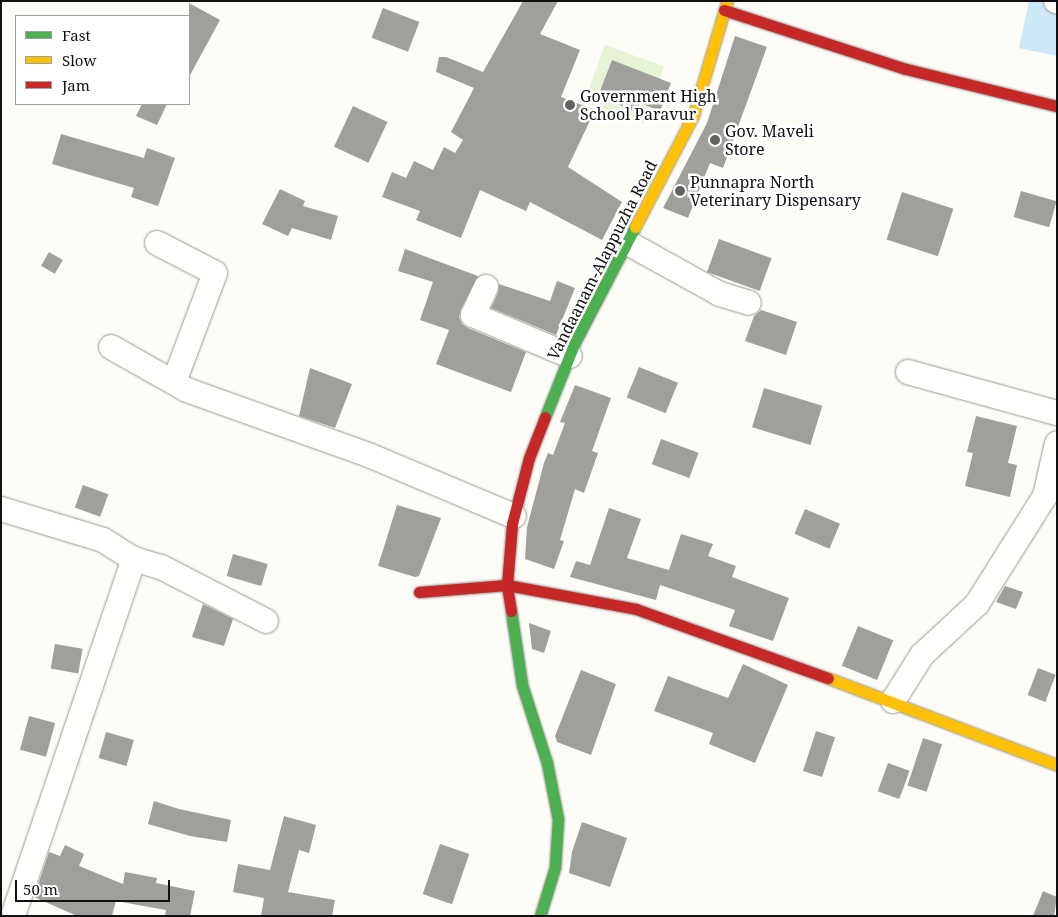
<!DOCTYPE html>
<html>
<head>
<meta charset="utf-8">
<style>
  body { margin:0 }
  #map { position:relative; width:1058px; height:917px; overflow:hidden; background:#fdfcf7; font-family:"Noto Serif",serif }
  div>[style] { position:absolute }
  .green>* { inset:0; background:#e7f3d7; transform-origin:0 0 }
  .water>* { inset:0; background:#cde8f7 }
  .building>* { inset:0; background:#a19f9c; transform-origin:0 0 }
  .roads { filter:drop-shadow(0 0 1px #979795) drop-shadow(0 0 1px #979795) }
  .street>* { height:24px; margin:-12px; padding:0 12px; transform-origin:12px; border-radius:12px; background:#fffffe }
  .fast>* { height:11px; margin:-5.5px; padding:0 5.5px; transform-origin:5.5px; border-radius:5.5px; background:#4caf50 }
  .slow>* { height:11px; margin:-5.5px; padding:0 5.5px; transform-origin:5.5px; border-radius:5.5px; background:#ffc107 }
  .jam>* { height:11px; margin:-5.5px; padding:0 5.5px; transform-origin:5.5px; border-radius:5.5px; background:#c62828 }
  .dots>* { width:14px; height:14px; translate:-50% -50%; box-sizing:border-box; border:2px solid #fff; border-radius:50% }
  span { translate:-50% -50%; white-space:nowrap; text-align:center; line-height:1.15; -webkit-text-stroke:5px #fff; paint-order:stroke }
  .poi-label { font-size:16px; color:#111 }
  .left { translate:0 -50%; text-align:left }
  .street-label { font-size:16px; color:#111 }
  .frame { position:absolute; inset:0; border:2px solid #111; pointer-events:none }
  .legend { position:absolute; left:15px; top:15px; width:175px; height:90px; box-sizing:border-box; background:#fff; border:1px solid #a0a0a0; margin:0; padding:6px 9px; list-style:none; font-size:15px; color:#111 }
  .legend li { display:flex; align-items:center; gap:10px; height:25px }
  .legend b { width:25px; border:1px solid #a0a0a0 }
  .scale { position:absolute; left:15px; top:880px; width:155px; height:22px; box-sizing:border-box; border:2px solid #111; border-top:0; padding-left:6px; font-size:15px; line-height:18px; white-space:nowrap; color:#111; -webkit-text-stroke:4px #fff; paint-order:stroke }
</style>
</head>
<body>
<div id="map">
  <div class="green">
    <div style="left:605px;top:45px;width:63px;height:61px;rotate:20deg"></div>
  </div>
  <div class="water">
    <div style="clip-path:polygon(1029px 1px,1057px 2px,1057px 56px,1019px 48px)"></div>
  </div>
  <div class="building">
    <div style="clip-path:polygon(523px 1px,558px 1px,540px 34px,580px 50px,561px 97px,595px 110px,568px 167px,622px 202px,602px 240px,530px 202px,526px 211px,480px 190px,461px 238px,416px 220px,420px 211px,382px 197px,392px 172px,406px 178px,414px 161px,433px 170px,444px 147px,455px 153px,463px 140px,451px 132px,474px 88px,436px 72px,439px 57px,446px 57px,483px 72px)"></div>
    <div style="clip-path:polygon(189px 3px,220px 20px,189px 77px)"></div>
    <div style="left:383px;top:8px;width:39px;height:32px;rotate:21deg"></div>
    <div style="clip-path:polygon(735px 36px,767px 47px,723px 168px,710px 163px,688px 218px,663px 208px,707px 123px)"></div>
    <div style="clip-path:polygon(612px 60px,671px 83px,660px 111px,640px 103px,637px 112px,598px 96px)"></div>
    <div style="clip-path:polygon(142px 104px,167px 104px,157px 125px,136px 116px)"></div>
    <div style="left:353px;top:106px;width:38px;height:45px;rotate:25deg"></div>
    <div style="clip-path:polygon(61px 134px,144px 158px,147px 148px,175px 158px,158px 206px,131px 197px,134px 188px,52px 164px)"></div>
    <div style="clip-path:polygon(280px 189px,305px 201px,303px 206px,338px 216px,331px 240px,292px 228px,288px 236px,262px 224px)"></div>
    <div style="left:1021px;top:191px;width:37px;height:27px;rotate:16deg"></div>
    <div style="left:902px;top:192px;width:54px;height:50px;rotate:18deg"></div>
    <div style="left:719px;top:239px;width:56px;height:35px;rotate:20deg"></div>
    <div style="clip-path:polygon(405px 249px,478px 276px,461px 309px,459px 317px,462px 324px,468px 328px,526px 352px,511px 392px,436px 364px,449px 330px,420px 320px,433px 282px,398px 271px)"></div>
    <div style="left:49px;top:252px;width:16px;height:16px;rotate:30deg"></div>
    <div style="clip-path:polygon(557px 281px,575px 288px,556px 335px,491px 308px,498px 293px,499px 284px,550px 301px)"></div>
    <div style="clip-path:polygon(761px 310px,797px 322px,786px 355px,745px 341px,754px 316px)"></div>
    <div style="left:639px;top:367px;width:42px;height:33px;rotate:22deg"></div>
    <div style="clip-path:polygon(310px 368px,352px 384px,335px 428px,299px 416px)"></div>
    <div style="clip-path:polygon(575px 385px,611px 398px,592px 451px,598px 453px,584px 493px,575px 489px,560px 540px,564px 541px,554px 569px,525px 559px,527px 527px,544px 463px,548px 453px,553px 455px,565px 423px,560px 422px)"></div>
    <div style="left:764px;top:388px;width:61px;height:41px;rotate:17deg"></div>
    <div style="clip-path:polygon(976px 416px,1017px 426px,1008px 463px,1017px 465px,1010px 497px,965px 486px,973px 453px,967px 452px)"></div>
    <div style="left:661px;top:439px;width:40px;height:27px;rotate:20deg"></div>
    <div style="left:83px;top:485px;width:27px;height:24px;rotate:20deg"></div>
    <div style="clip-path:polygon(397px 505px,441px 518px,419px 576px,415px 577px,378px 566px)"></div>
    <div style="clip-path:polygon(609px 508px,641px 519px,627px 558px,669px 570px,681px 534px,713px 544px,708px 556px,736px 566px,732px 577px,789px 598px,773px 641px,729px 626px,735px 610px,660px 585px,656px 600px,570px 577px,576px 561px,590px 565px)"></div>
    <div style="left:805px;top:509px;width:38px;height:27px;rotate:23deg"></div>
    <div style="left:233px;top:554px;width:36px;height:23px;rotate:16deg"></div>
    <div style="clip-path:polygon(1005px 586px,1023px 592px,1016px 609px,996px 602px)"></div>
    <div style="clip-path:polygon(203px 604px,233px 619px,224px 646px,192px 637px)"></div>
    <div style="clip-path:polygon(529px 623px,551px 631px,544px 653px,532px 649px)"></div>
    <div style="left:858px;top:626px;width:38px;height:43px;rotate:22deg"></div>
    <div style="left:55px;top:644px;width:28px;height:25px;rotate:10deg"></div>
    <div style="clip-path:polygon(743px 664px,788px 685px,755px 763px,709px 744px,713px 733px,654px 711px,668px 676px,728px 698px)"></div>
    <div style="left:1038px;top:668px;width:19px;height:29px;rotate:21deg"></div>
    <div style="clip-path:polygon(581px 670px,616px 684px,591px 755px,557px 742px,555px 736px)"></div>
    <div style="left:29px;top:716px;width:27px;height:35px;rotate:15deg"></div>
    <div style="left:816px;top:731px;width:20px;height:42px;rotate:18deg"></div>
    <div style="left:106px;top:732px;width:29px;height:27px;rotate:16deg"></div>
    <div style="left:923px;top:738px;width:20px;height:50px;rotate:18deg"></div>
    <div style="left:888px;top:763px;width:23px;height:30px;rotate:20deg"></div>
    <div style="clip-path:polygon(154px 801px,179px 809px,231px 820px,227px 842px,190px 836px,148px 824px)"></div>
    <div style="clip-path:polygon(284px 816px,316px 825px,309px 853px,299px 850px,288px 892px,335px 900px,332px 916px,261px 916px,264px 898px,233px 892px,238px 864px,270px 870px)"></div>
    <div style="clip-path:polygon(582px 822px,627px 838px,610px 887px,569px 873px,572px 852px)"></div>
    <div style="left:440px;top:844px;width:31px;height:53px;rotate:19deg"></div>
    <div style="clip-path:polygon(65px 845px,84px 854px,79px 866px,123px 884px,125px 872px,157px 878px,156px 883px,195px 891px,190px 916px,165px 916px,166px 910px,116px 901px,112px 916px,77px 916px,34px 897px,49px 852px,60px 856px)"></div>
    <div style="clip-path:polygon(1043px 891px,1057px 897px,1054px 916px,1033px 916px)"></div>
  </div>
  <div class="roads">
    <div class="street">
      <div style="left:1056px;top:1px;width:1px"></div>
      <div style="left:626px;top:242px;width:107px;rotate:29deg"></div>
      <div style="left:720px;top:294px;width:30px;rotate:17deg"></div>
      <div style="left:157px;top:243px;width:65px;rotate:27.3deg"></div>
      <div style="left:215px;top:273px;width:116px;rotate:110.6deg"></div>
      <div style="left:486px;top:287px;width:31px;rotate:115deg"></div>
      <div style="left:473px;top:315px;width:105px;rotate:22.9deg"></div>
      <div style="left:111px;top:347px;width:87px;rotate:29.5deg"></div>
      <div style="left:187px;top:390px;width:195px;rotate:19.7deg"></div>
      <div style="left:371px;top:456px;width:155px;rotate:22.8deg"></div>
      <div style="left:908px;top:372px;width:155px;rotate:15.4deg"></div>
      <div style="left:1px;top:509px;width:107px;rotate:16.9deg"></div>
      <div style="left:103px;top:540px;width:36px;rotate:32deg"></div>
      <div style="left:134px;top:559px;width:28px;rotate:17deg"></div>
      <div style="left:161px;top:567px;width:118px;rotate:27.2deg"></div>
      <div style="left:893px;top:701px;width:54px;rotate:-57.8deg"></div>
      <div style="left:922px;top:655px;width:75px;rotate:-42.8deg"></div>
      <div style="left:977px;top:604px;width:128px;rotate:-57.8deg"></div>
      <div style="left:1045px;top:496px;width:54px;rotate:-77.2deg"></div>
      <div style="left:14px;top:913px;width:374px;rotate:-71.3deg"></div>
    </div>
    <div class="fast">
      <div style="left:545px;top:417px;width:79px;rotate:-68.3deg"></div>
      <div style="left:574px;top:344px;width:132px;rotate:-62.5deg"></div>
      <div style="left:511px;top:611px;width:75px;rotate:81.5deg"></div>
      <div style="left:522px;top:685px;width:82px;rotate:72.2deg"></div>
      <div style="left:547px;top:763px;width:57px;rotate:78.9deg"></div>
      <div style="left:558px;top:819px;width:48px;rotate:93.6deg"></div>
      <div style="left:555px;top:867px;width:51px;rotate:107deg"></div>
    </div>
    <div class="slow">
      <div style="left:635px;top:227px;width:125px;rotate:-62.4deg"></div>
      <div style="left:693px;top:116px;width:120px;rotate:-73.5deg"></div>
      <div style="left:828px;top:678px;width:245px;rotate:20.8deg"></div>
    </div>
    <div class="jam">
      <div style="left:724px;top:10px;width:191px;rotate:18deg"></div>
      <div style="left:906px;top:69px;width:155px;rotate:13.8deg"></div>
      <div style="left:419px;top:592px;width:88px;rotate:-4.5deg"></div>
      <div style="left:507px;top:585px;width:131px;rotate:10.5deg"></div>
      <div style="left:636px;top:609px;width:204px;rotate:19.8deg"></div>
      <div style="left:511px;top:611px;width:26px;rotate:-99deg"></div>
      <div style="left:507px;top:585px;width:61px;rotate:-85.3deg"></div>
      <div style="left:512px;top:524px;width:68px;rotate:-75.6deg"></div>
      <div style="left:529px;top:458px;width:44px;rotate:-68.7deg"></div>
    </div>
  </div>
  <div class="dots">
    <div style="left:570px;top:105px;background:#646362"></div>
    <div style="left:715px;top:140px;background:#646362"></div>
    <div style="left:680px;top:191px;background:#646362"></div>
  </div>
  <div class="poi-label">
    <span class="left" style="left:580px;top:105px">Government High<br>School Paravur</span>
    <span class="left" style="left:725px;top:140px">Gov. Maveli<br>Store</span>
    <span class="left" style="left:690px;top:191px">Punnapra North<br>Veterinary Dispensary</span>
  </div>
  <div class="street-label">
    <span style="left:602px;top:260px;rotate:-63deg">Vandaanam-Alappuzha Road</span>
  </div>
  <div class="frame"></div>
  <ul class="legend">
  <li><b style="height:6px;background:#4caf50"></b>Fast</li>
  <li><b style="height:6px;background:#ffc107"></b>Slow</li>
  <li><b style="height:6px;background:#c62828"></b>Jam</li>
  </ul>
  <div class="scale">50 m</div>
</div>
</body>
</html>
